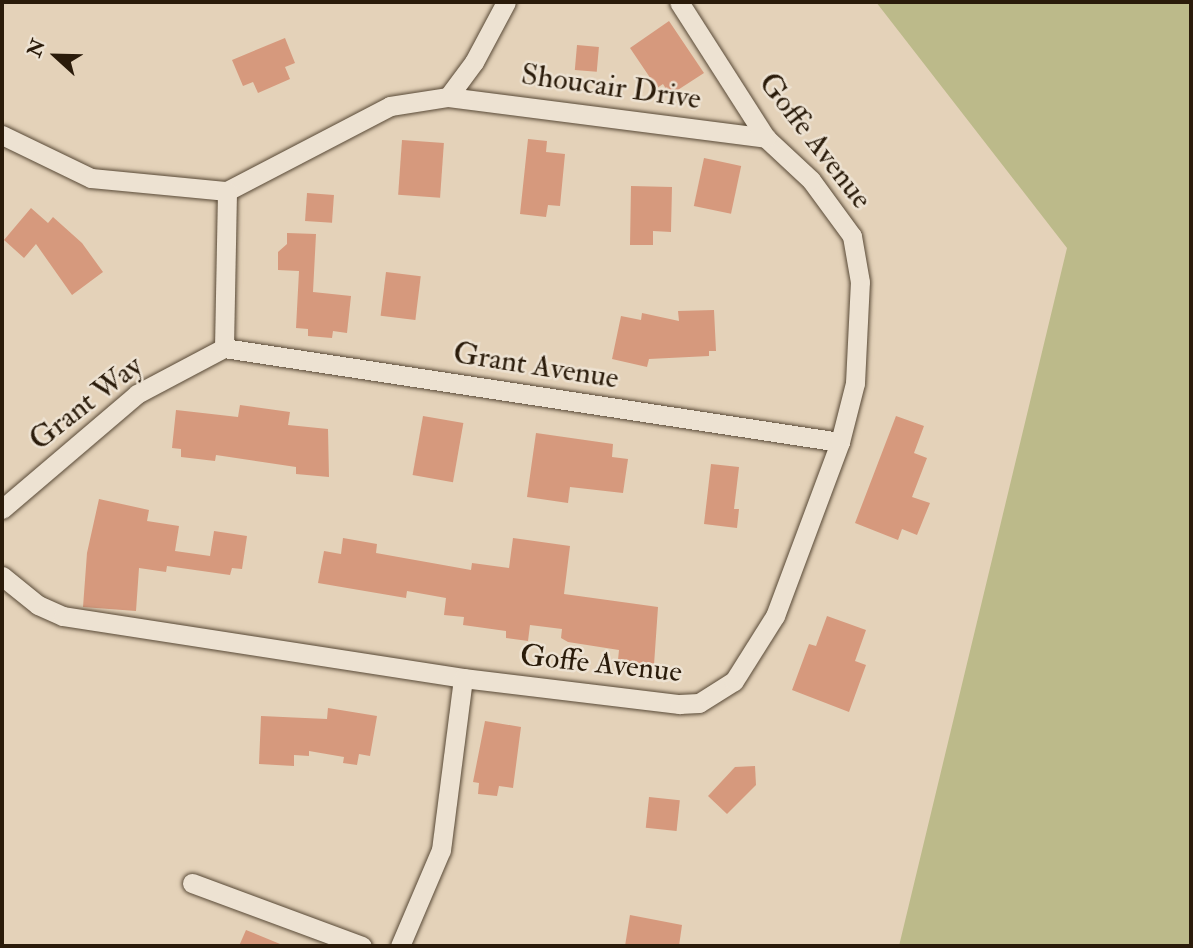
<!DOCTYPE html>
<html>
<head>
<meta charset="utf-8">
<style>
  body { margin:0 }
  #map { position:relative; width:1193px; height:948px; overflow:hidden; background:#e4d2b9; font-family:"IM FELL Double Pica",serif }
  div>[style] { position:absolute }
  .green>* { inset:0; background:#bcba8a }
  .building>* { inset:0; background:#d6997d; transform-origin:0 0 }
  .roads { filter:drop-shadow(0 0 2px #584936) drop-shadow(0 0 2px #584936) }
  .minor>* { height:19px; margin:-9.5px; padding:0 9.5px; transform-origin:9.5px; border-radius:9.5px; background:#ede2d2 }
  span { translate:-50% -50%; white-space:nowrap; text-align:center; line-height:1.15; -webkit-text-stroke:5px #ede2d2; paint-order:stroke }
  .street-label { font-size:30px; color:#2a1b0a }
  .frame { position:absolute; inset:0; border:4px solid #2a1b0a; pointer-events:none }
  .north { position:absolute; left:21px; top:21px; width:70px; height:70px; -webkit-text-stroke:5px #ede2d2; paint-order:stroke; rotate:292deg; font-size:19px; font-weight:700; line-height:28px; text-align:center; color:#2a1b0a }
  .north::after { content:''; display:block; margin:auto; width:24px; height:32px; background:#2a1b0a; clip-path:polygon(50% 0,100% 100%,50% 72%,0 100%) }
</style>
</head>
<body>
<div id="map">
  <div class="green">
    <div style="clip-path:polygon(876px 2px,1191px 2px,1191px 946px,899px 946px,1067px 248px)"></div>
  </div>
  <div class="building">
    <div style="clip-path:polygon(669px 21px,704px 73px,670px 95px,663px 84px,657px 88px,630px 48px)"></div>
    <div style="clip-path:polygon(285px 38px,295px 63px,285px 67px,290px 79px,258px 93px,253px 82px,243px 86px,232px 60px)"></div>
    <div style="left:577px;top:45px;width:22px;height:25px;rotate:5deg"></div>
    <div style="clip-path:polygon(528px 139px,547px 141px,546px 152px,565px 154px,560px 206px,548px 205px,546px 217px,520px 214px)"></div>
    <div style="left:402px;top:140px;width:42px;height:55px;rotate:4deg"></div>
    <div style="left:704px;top:158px;width:38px;height:49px;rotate:12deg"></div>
    <div style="clip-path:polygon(631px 186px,672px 187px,671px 232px,653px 231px,653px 245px,630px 245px)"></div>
    <div style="left:307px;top:193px;width:27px;height:28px;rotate:4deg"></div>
    <div style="clip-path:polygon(31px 208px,48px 223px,53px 217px,82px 243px,103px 272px,72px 295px,36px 244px,24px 258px,4px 240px)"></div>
    <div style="clip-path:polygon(287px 233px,316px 234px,313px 292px,351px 296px,347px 333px,333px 331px,332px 338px,308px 336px,308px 329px,296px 328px,299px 271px,278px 270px,278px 252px,287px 244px)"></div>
    <div style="left:386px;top:272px;width:35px;height:44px;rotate:7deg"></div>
    <div style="clip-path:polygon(714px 310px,716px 351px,709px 351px,709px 356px,649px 359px,647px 367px,612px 359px,621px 316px,641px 320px,642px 313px,679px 321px,678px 311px)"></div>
    <div style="clip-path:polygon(240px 405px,290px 412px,288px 425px,328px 429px,329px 477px,296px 474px,296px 467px,216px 455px,215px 461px,181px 457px,181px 449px,172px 448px,176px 410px,238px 417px)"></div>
    <div style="left:423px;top:416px;width:41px;height:60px;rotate:10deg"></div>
    <div style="clip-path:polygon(896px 416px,924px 426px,914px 453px,927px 458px,912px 497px,930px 503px,917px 535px,902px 529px,898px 540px,855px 523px)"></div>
    <div style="clip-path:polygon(536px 433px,613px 444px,612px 457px,628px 459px,623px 493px,570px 487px,568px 503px,527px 497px)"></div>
    <div style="clip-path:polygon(711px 464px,739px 467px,734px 509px,739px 509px,737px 528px,704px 524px)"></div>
    <div style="clip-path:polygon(99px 499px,149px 510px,147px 521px,179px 526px,175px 551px,210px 556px,214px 531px,247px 536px,242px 569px,232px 568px,230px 575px,167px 566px,166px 572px,139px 568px,136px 611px,83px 607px,87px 553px)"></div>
    <div style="clip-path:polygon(343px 538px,377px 544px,376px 553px,471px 570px,472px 563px,509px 568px,513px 538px,570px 546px,564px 594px,658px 607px,654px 665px,618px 660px,619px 650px,568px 642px,561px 638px,562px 629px,530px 625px,528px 641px,506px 638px,506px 631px,463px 625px,464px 617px,444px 615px,446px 598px,407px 591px,406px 598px,318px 583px,324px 551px,341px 554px)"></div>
    <div style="clip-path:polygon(827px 616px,866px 630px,855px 661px,866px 665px,849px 712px,792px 690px,809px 644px,816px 646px)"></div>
    <div style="clip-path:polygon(328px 708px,377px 716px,370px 756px,359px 754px,357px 765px,343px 763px,344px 757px,309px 751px,309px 756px,294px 755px,294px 766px,259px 764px,261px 716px,327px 719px)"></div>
    <div style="clip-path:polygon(485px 721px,521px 727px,513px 788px,499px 786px,497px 796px,478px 794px,479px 783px,473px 782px)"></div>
    <div style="clip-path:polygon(755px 766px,756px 785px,727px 814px,708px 796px,735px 767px)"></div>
    <div style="left:649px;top:797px;width:31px;height:31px;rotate:6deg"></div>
    <div style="clip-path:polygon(630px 915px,682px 925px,679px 946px,625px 946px)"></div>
    <div style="clip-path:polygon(246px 930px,285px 946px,239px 946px)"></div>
  </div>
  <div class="roads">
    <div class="minor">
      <div style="left:448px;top:97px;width:321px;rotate:7.3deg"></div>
      <div style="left:2px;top:135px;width:99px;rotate:25.8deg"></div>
      <div style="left:91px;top:178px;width:137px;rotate:5.5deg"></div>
      <div style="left:227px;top:191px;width:184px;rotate:-27.5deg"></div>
      <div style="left:390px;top:106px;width:59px;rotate:-8.8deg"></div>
      <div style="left:448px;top:97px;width:44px;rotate:-53.4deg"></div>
      <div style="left:474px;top:62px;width:68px;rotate:-61.9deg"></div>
      <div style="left:224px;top:348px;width:623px;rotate:8.68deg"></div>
      <div style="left:2px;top:509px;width:177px;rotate:-40.4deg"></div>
      <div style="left:137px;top:394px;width:98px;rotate:-27.9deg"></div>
      <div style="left:224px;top:348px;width:157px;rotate:-88.9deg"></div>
      <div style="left:2px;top:576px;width:46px;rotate:38.9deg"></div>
      <div style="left:38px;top:605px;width:27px;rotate:24deg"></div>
      <div style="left:63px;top:616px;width:405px;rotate:8.8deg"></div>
      <div style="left:463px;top:678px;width:218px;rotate:6.9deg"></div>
      <div style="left:679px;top:704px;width:20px;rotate:-3deg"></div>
      <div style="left:699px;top:703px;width:41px;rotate:-32.2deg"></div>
      <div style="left:734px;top:681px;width:77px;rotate:-57.8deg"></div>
      <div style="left:775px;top:616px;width:186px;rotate:-69.5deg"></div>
      <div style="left:840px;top:442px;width:61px;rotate:-75.7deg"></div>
      <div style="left:855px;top:383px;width:101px;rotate:-87.2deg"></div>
      <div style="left:860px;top:282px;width:47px;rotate:-99.9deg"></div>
      <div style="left:852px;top:236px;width:69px;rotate:-126.2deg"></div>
      <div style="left:811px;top:180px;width:62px;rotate:-137deg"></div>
      <div style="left:766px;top:138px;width:161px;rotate:-122.6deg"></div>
      <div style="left:192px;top:883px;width:181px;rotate:20.3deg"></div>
      <div style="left:400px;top:946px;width:104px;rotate:-66.9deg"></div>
      <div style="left:441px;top:850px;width:173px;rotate:-82.7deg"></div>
    </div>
  </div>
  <div class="street-label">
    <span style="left:611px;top:87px;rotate:8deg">Shoucair Drive</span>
    <span style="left:815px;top:141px;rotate:52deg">Goffe Avenue</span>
    <span style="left:536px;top:366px;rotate:9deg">Grant Avenue</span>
    <span style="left:86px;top:403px;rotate:-38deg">Grant Way</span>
    <span style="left:601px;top:664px;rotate:6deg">Goffe Avenue</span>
  </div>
  <div class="frame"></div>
  <div class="north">N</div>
</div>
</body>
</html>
